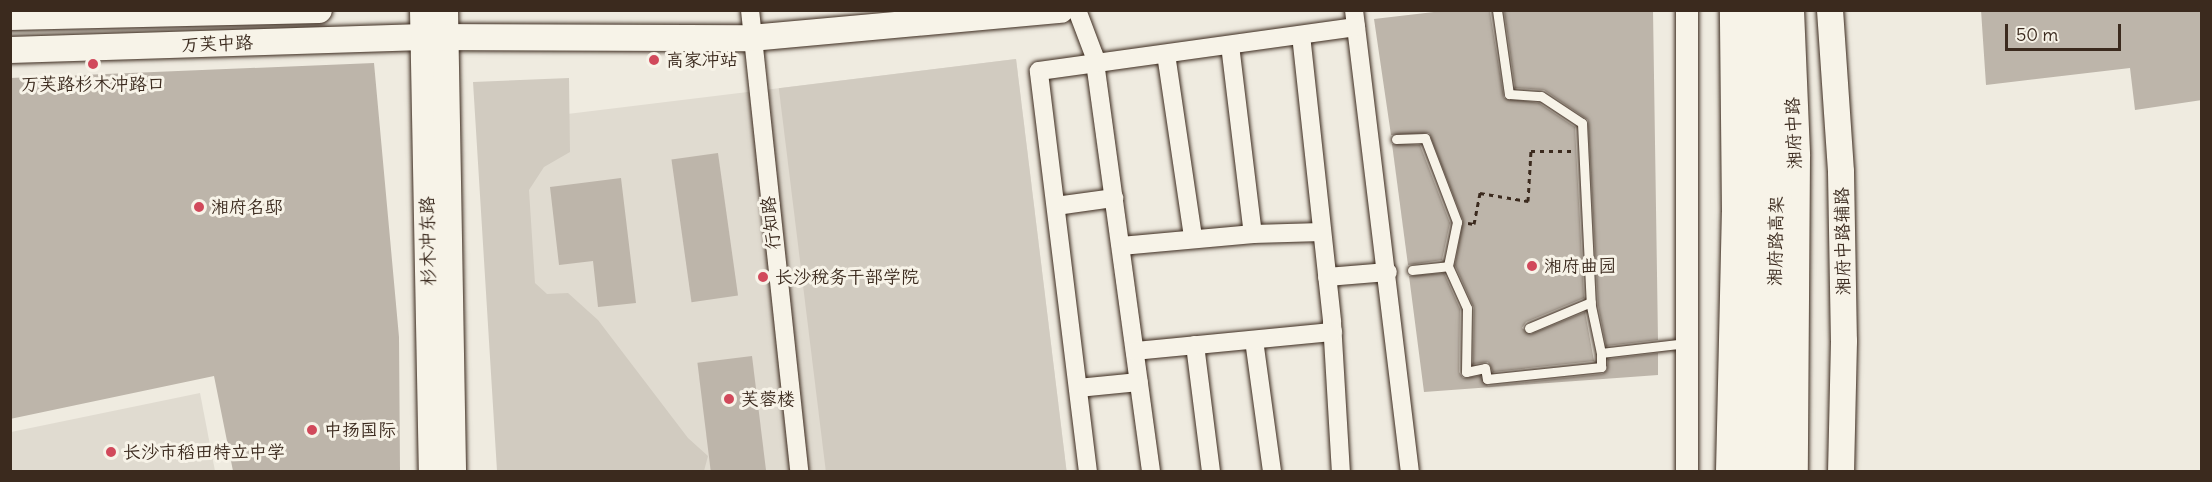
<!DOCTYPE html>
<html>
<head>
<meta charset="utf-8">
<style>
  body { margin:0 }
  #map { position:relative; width:2212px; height:482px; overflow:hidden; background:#efebe0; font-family:Delius,"LXGW WenKai TC",sans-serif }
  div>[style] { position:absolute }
  .built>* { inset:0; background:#e0dbd0; transform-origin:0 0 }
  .green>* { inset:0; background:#d1cbc0; transform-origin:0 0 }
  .building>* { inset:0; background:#bdb5aa; transform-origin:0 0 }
  .path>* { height:3px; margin-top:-1.5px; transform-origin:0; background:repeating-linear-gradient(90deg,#3b2a1e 0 4.5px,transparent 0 9px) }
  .roads { filter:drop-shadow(0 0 2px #3b2a1e) drop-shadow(0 0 2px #3b2a1e) }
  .service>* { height:9px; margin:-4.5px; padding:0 4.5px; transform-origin:4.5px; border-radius:4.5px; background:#f7f3e8 }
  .minor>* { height:18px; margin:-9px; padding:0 9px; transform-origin:9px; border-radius:9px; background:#f7f3e8 }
  .tertiary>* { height:22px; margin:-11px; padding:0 11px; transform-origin:11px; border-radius:11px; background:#f7f3e8 }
  .secondary>* { height:26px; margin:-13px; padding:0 13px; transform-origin:13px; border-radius:13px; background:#f7f3e8 }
  .primary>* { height:28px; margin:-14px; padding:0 14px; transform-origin:14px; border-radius:14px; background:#f7f3e8 }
  .trunk>* { height:30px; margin:-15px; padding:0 15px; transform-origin:15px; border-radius:15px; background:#f7f3e8 }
  .dots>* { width:16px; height:16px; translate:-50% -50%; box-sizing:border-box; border:3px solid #f7f3e8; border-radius:50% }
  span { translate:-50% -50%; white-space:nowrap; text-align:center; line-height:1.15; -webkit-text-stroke:6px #f7f3e8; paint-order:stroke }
  .street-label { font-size:18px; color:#3b2a1e }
  .poi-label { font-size:18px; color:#3b2a1e }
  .left { translate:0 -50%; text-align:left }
  .frame { position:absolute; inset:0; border:12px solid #3b2a1e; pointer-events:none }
  .scale { position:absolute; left:2005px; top:24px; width:116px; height:27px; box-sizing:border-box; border:3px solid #3b2a1e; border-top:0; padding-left:8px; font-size:18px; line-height:21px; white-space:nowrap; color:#3b2a1e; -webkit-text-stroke:4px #f7f3e8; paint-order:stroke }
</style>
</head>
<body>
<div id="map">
  <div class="built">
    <div style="left:1016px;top:59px;width:415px;height:543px;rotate:83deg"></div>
    <div style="clip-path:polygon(200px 393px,215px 471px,11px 471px,11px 432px)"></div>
  </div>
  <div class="green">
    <div style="left:1016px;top:59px;width:415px;height:239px;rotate:83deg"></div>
    <div style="clip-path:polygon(569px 78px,570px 152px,544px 167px,529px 190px,535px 283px,547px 294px,568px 293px,598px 320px,688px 438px,708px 456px,704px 471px,497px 471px,473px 82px)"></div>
  </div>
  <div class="building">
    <div style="clip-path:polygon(1451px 10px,1490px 12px,1504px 98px,1539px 103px,1575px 127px,1584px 298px,1526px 322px,1522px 328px,1531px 334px,1585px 312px,1594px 361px,1493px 372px,1488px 362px,1473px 364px,1474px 308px,1455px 265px,1463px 220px,1429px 133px,1391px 135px,1374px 19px)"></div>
    <div style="clip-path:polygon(1504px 10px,1653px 10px,1658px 340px,1606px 346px,1598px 305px,1588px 120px,1544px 90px,1515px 88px)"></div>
    <div style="clip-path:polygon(1981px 10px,2202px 10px,2202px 100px,2135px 110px,2130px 68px,1986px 85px)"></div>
    <div style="clip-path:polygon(374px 63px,399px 337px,400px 471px,233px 471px,214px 376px,10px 419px,10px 78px)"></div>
    <div style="clip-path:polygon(1392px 144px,1420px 145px,1450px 223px,1442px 260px,1408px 265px)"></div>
    <div style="left:718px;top:153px;width:144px;height:47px;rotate:82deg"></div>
    <div style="clip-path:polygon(621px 178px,636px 303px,598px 307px,593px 261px,559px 265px,550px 187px)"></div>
    <div style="clip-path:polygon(1444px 273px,1460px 309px,1459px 372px,1463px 378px,1480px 376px,1488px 386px,1602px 374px,1607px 370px,1608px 359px,1658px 353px,1658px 375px,1424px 392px,1409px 276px)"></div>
    <div style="left:752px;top:356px;width:116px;height:55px;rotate:83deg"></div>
  </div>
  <div class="path">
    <div style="left:1468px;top:223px;width:6px;rotate:9deg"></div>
    <div style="left:1474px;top:224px;width:32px;rotate:-79deg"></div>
    <div style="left:1480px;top:193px;width:49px;rotate:9.5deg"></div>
    <div style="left:1528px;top:201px;width:50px;rotate:-86.6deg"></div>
    <div style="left:1531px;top:151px;width:41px"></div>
  </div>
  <div class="roads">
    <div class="service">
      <div style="left:1497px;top:10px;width:85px;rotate:81.9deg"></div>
      <div style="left:1509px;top:94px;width:32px;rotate:4deg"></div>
      <div style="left:1541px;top:96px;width:49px;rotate:33.4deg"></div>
      <div style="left:1582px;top:123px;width:183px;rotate:87.2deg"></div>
      <div style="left:1591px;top:306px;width:48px;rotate:78deg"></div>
      <div style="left:1601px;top:353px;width:86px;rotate:-6.7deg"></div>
      <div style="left:1396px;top:139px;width:29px;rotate:-2deg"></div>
      <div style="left:1425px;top:138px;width:90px;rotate:69.1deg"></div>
      <div style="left:1457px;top:222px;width:45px;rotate:101.6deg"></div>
      <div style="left:1448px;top:266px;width:46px;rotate:65.7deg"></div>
      <div style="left:1467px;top:308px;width:64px;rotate:90.9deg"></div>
      <div style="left:1466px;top:372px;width:19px;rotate:-12deg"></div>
      <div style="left:1485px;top:368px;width:11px;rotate:80deg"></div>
      <div style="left:1487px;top:379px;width:115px;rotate:-6deg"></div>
      <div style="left:1601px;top:367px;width:14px;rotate:-90deg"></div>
      <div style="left:1412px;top:270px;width:36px;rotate:-6deg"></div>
      <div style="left:1529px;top:328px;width:67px;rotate:-22.8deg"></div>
    </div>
    <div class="minor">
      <div style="left:750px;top:10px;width:465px;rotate:83.9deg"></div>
      <div style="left:1077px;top:10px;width:48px;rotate:69.3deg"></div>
      <div style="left:1094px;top:55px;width:421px;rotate:82.2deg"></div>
      <div style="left:1354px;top:10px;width:465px;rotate:83.1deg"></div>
      <div style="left:1301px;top:35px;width:289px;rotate:83.8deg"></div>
      <div style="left:1332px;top:322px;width:150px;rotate:86.6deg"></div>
      <div style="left:1230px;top:45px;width:190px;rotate:83.1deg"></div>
      <div style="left:1253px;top:234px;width:69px;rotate:-1.7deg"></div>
      <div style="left:1166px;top:54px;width:185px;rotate:81.6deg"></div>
      <div style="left:1056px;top:206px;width:59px;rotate:-7.9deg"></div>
      <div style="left:1121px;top:246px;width:133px;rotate:-5.2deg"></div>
      <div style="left:1327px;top:277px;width:61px;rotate:-4.7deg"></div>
      <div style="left:1254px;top:340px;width:133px;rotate:82.2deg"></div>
      <div style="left:1195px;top:345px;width:128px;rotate:82.8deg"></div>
      <div style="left:1135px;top:351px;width:199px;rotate:-5.5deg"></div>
      <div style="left:1078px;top:388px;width:61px;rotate:-5.6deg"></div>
      <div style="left:1088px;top:472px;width:404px;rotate:-97deg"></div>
      <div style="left:1039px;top:71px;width:320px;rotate:-7.9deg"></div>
    </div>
    <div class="tertiary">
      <div style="left:1687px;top:472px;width:462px;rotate:-90deg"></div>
    </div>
    <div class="secondary">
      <div style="left:423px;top:10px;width:462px;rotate:88.9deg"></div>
      <div style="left:445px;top:10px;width:462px;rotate:89deg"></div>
      <div style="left:1830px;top:10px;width:162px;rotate:86.1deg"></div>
      <div style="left:1841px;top:172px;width:169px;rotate:89deg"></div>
      <div style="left:1844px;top:341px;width:131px;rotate:91.3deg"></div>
      <div style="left:10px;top:17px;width:309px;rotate:-1.3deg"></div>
      <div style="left:10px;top:50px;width:414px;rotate:-1.8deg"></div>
      <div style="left:424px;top:37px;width:327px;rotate:0.2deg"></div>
      <div style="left:751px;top:38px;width:311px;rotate:-5.2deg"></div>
    </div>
    <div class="primary">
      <div style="left:1790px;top:10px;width:146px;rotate:87.6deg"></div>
      <div style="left:1796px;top:156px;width:316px;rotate:90.4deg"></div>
      <div style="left:1730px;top:472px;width:259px;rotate:-88.7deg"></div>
      <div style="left:1736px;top:213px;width:203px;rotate:-90.6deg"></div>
    </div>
    <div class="trunk">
      <div style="left:1772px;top:10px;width:93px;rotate:86.3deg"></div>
      <div style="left:1778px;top:103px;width:369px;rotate:90.8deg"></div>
      <div style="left:1750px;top:472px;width:127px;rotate:-88.2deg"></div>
      <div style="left:1754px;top:345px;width:335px;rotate:-90.5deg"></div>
    </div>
  </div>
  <div class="dots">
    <div style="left:654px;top:60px;background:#d1495b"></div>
    <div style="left:93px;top:64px;background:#d1495b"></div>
    <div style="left:199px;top:207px;background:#d1495b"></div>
    <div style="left:1532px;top:266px;background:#d1495b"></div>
    <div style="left:763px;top:277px;background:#d1495b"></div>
    <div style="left:729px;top:399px;background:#d1495b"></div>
    <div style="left:312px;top:430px;background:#d1495b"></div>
    <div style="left:111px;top:452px;background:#d1495b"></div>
  </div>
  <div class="street-label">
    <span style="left:217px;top:44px;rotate:-2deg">万芙中路</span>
    <span style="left:1794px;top:133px;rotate:-92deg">湘府中路</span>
    <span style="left:771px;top:223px;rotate:-96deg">行知路</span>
    <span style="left:428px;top:241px;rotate:-91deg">杉木冲东路</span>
    <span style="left:1776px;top:241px;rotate:-89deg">湘府路高架</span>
    <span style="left:1843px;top:241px;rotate:-91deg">湘府中路辅路</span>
  </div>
  <div class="poi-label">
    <span class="left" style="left:666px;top:60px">高家冲站</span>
    <span style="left:93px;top:84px">万芙路杉木冲路口</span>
    <span class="left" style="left:211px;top:207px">湘府名邸</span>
    <span class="left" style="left:1544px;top:266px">湘府曲园</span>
    <span class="left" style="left:775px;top:277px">长沙税务干部学院</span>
    <span class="left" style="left:741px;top:399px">芙蓉楼</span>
    <span class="left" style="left:324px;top:430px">中扬国际</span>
    <span class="left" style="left:123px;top:452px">长沙市稻田特立中学</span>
  </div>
  <div class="frame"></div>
  <div class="scale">50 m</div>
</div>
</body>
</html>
